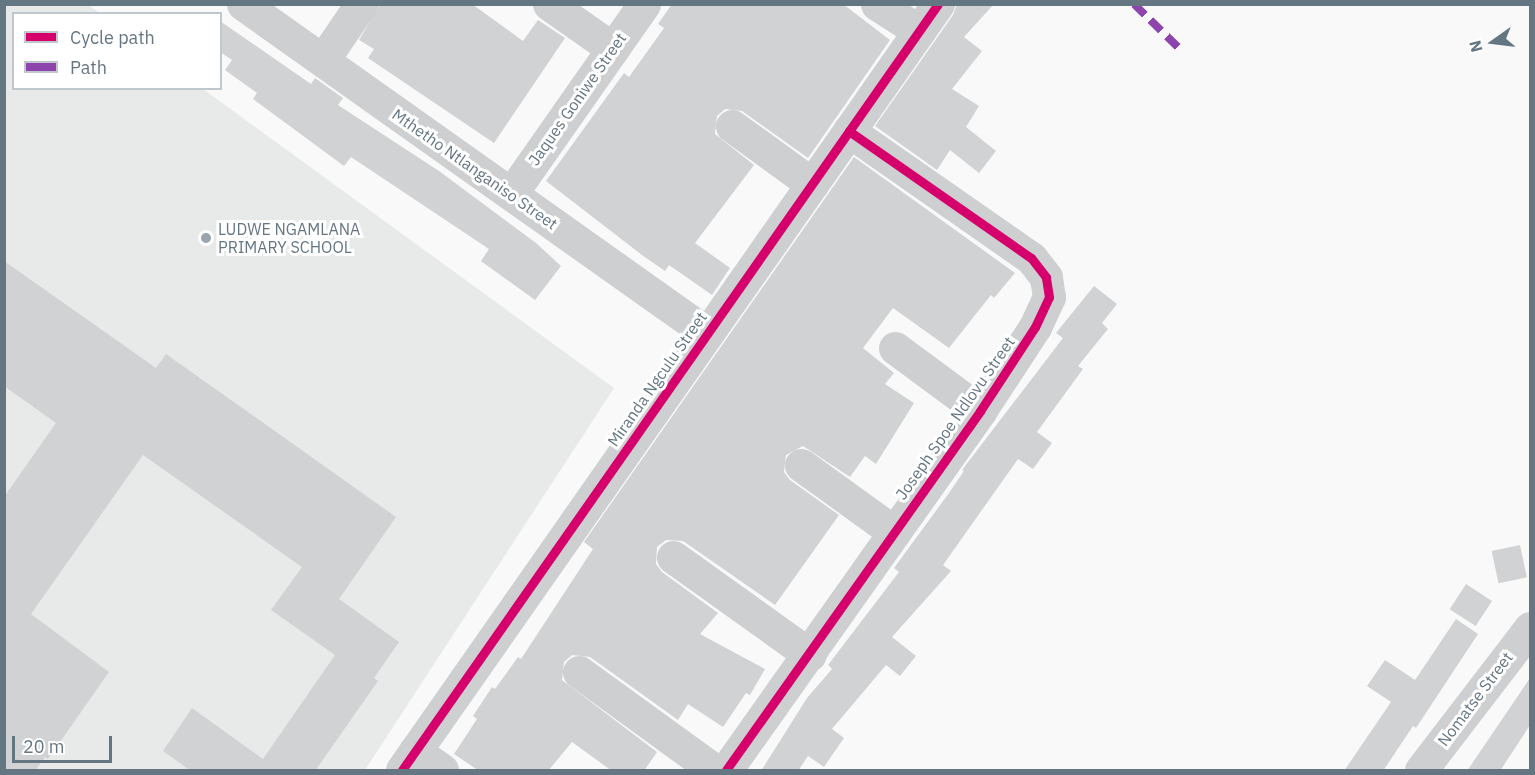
<!DOCTYPE html>
<html>
<head>
<meta charset="utf-8">
<style>
  body { margin:0 }
  #map { position:relative; width:1535px; height:775px; overflow:hidden; background:#f9f9f9; font-family:"IBM Plex Sans",sans-serif }
  div>[style] { position:absolute }
  .built>* { inset:0; background:#e8e9e9 }
  .building>* { inset:0; background:#d0d2d3; transform-origin:0 0 }
  .minor>* { height:33px; margin:-16.5px; padding:0 16.5px; transform-origin:16.5px; border-radius:16.5px; background:#cecfd0 }
  .quiet>* { height:8px; margin-top:-4px; transform-origin:0; background:repeating-linear-gradient(90deg,#8e44ad 0 15px,transparent 0 23px) }
  .cycleway>* { height:9px; margin:-4.5px; padding:0 4.5px; transform-origin:4.5px; border-radius:4.5px; background:#d6006c }
  .dots>* { width:16px; height:16px; translate:-50% -50%; box-sizing:border-box; border:3px solid #fff; border-radius:50% }
  span { translate:-50% -50%; white-space:nowrap; text-align:center; line-height:1.15; -webkit-text-stroke:6px #fff; paint-order:stroke }
  .street-label { font-size:16px; color:#657683 }
  .poi-label { font-size:16px; color:#657683 }
  .left { translate:0 -50%; text-align:left }
  .frame { position:absolute; inset:0; border:6px solid #657683; pointer-events:none }
  .legend { position:absolute; left:12px; top:12px; width:210px; height:78px; box-sizing:border-box; background:#fff; border:2px solid #c1c8cd; margin:0; padding:8px 10px; list-style:none; font-size:18px; color:#657683 }
  .legend li { display:flex; align-items:center; gap:12px; height:30px }
  .legend b { width:30px; border:2px solid #c1c8cd }
  .north { position:absolute; left:1463px; top:12px; width:60px; height:60px; -webkit-text-stroke:4px #fff; paint-order:stroke; rotate:256deg; font-size:16px; font-weight:700; line-height:24px; text-align:center; color:#657683 }
  .north::after { content:''; display:block; margin:auto; width:21px; height:27px; background:#657683; clip-path:polygon(50% 0,100% 100%,50% 72%,0 100%) }
  .scale { position:absolute; left:12px; top:736px; width:100px; height:27px; box-sizing:border-box; border:3px solid #657683; border-top:0; padding-left:8px; font-size:18px; line-height:21px; white-space:nowrap; color:#657683; -webkit-text-stroke:4px #fff; paint-order:stroke }
</style>
</head>
<body>
<div id="map">
  <div class="built">
    <div style="clip-path:polygon(5px 5px,88px 5px,100px 13px,14px 14px,14px 88px,203px 89px,614px 388px,365px 770px,5px 770px)"></div>
  </div>
  <div class="building">
    <div style="clip-path:polygon(380px 4px,472px 4px,523px 41px,538px 20px,565px 38px,494px 143px,368px 58px,374px 49px,359px 40px)"></div>
    <div style="clip-path:polygon(672px 4px,843px 4px,890px 40px,808px 158px,742px 111px,725px 109px,717px 116px,715px 134px,754px 165px,695px 243px,730px 268px,712px 295px,669px 265px,665px 271px,642px 255px,546px 181px,624px 73px,629px 77px,664px 28px,658px 24px)"></div>
    <div style="clip-path:polygon(957px 4px,994px 4px,964px 37px,982px 51px,952px 89px,979px 106px,966px 127px,996px 151px,979px 173px,950px 150px,937px 170px,875px 126px,953px 15px)"></div>
    <div style="clip-path:polygon(220px 21px,311px 84px,315px 78px,343px 98px,338px 105px,439px 171px,536px 243px,561px 266px,535px 300px,481px 261px,489px 249px,351px 157px,344px 166px,253px 99px,257px 93px,225px 70px,232px 60px,220px 52px)"></div>
    <div style="clip-path:polygon(854px 157px,1015px 273px,994px 298px,991px 295px,949px 348px,893px 308px,863px 348px,894px 373px,885px 384px,914px 403px,876px 464px,865px 456px,850px 477px,803px 446px,786px 455px,784px 472px,790px 480px,839px 515px,775px 605px,683px 541px,666px 540px,657px 547px,656px 564px,662px 572px,718px 613px,700px 634px,765px 669px,750px 695px,746px 693px,723px 727px,688px 704px,678px 720px,590px 657px,572px 655px,564px 662px,562px 680px,657px 752px,644px 771px,612px 771px,572px 742px,548px 771px,479px 771px,454px 754px,477px 719px,473px 716px,492px 687px,495px 689px,518px 657px,521px 659px,593px 549px,584px 542px)"></div>
    <div style="clip-path:polygon(4px 261px,156px 368px,166px 354px,396px 517px,339px 599px,399px 642px,374px 678px,378px 681px,315px 771px,191px 771px,163px 751px,192px 708px,263px 759px,335px 655px,271px 610px,302px 567px,143px 455px,31px 614px,109px 672px,48px 759px,45px 757px,35px 771px,4px 771px,4px 497px,56px 423px,4px 386px)"></div>
    <div style="clip-path:polygon(1094px 286px,1117px 304px,1102px 323px,1108px 329px,1078px 366px,1083px 369px,1037px 432px,1052px 443px,1033px 469px,1018px 459px,943px 565px,951px 571px,892px 637px,916px 656px,900px 676px,886px 665px,832px 729px,844px 738px,824px 767px,808px 756px,798px 771px,761px 771px,807px 698px,832px 669px,828px 665px,899px 572px,894px 568px,949px 493px,964px 471px,962px 470px,1063px 338px,1056px 333px)"></div>
    <div style="left:1520px;top:545px;width:33px;height:29px;rotate:78deg"></div>
    <div style="left:1466px;top:584px;width:31px;height:30px;rotate:33deg"></div>
    <div style="clip-path:polygon(1456px 619px,1478px 634px,1416px 728px,1413px 726px,1383px 771px,1344px 771px,1391px 702px,1367px 686px,1385px 660px,1415px 680px)"></div>
    <div style="clip-path:polygon(1530px 678px,1530px 725px,1500px 771px,1467px 771px)"></div>
  </div>
  <div class="minor">
    <div style="left:243px;top:4px;width:569px;rotate:35.34deg"></div>
    <div style="left:549px;top:4px;width:78px;rotate:35.1deg"></div>
    <div style="left:877px;top:4px;width:50px;rotate:32.7deg"></div>
    <div style="left:323px;top:60px;width:68px;rotate:-55.8deg"></div>
    <div style="left:732px;top:126px;width:99px;rotate:35.9deg"></div>
    <div style="left:511px;top:194px;width:232px;rotate:-55deg"></div>
    <div style="left:895px;top:348px;width:106px;rotate:36.5deg"></div>
    <div style="left:801px;top:465px;width:115px;rotate:35.8deg"></div>
    <div style="left:673px;top:557px;width:168px;rotate:35.6deg"></div>
    <div style="left:579px;top:672px;width:167px;rotate:36deg"></div>
    <div style="left:415px;top:751px;width:33px;rotate:35deg"></div>
    <div style="left:402px;top:770px;width:935px;rotate:-55.02deg"></div>
    <div style="left:726px;top:770px;width:440px;rotate:-54.7deg"></div>
    <div style="left:980px;top:411px;width:100px;rotate:-56.8deg"></div>
    <div style="left:1035px;top:327px;width:33px;rotate:-65deg"></div>
    <div style="left:1049px;top:297px;width:20px;rotate:-99deg"></div>
    <div style="left:1046px;top:277px;width:24px;rotate:-128deg"></div>
    <div style="left:1031px;top:258px;width:222px;rotate:-145.1deg"></div>
    <div style="left:1421px;top:770px;width:179px;rotate:-52.5deg"></div>
  </div>
  <div class="quiet">
    <div style="left:1134px;top:4px;width:64px;rotate:44.4deg"></div>
  </div>
  <div class="cycleway">
    <div style="left:402px;top:770px;width:935px;rotate:-55.02deg"></div>
    <div style="left:726px;top:770px;width:440px;rotate:-54.7deg"></div>
    <div style="left:980px;top:411px;width:100px;rotate:-56.8deg"></div>
    <div style="left:1035px;top:327px;width:33px;rotate:-65deg"></div>
    <div style="left:1049px;top:297px;width:20px;rotate:-99deg"></div>
    <div style="left:1046px;top:277px;width:24px;rotate:-128deg"></div>
    <div style="left:1031px;top:258px;width:222px;rotate:-145.1deg"></div>
  </div>
  <div class="dots">
    <div style="left:206px;top:238px;background:#99a4ac"></div>
  </div>
  <div class="street-label">
    <span style="left:577px;top:99px;rotate:-55deg">Jaques Goniwe Street</span>
    <span style="left:475px;top:169px;rotate:35deg">Mthetho Ntlanganiso Street</span>
    <span style="left:657px;top:379px;rotate:-55deg">Miranda Ngculu Street</span>
    <span style="left:955px;top:418px;rotate:-55deg">Joseph Spoe Ndlovu Street</span>
    <span style="left:1475px;top:699px;rotate:-53deg">Nomatse Street</span>
  </div>
  <div class="poi-label">
    <span class="left" style="left:218px;top:238px">LUDWE NGAMLANA<br>PRIMARY SCHOOL</span>
  </div>
  <div class="frame"></div>
  <ul class="legend">
  <li><b style="height:8px;background:#d6006c"></b>Cycle path</li>
  <li><b style="height:8px;background:#8e44ad"></b>Path</li>
  </ul>
  <div class="north">N</div>
  <div class="scale">20 m</div>
</div>
</body>
</html>
